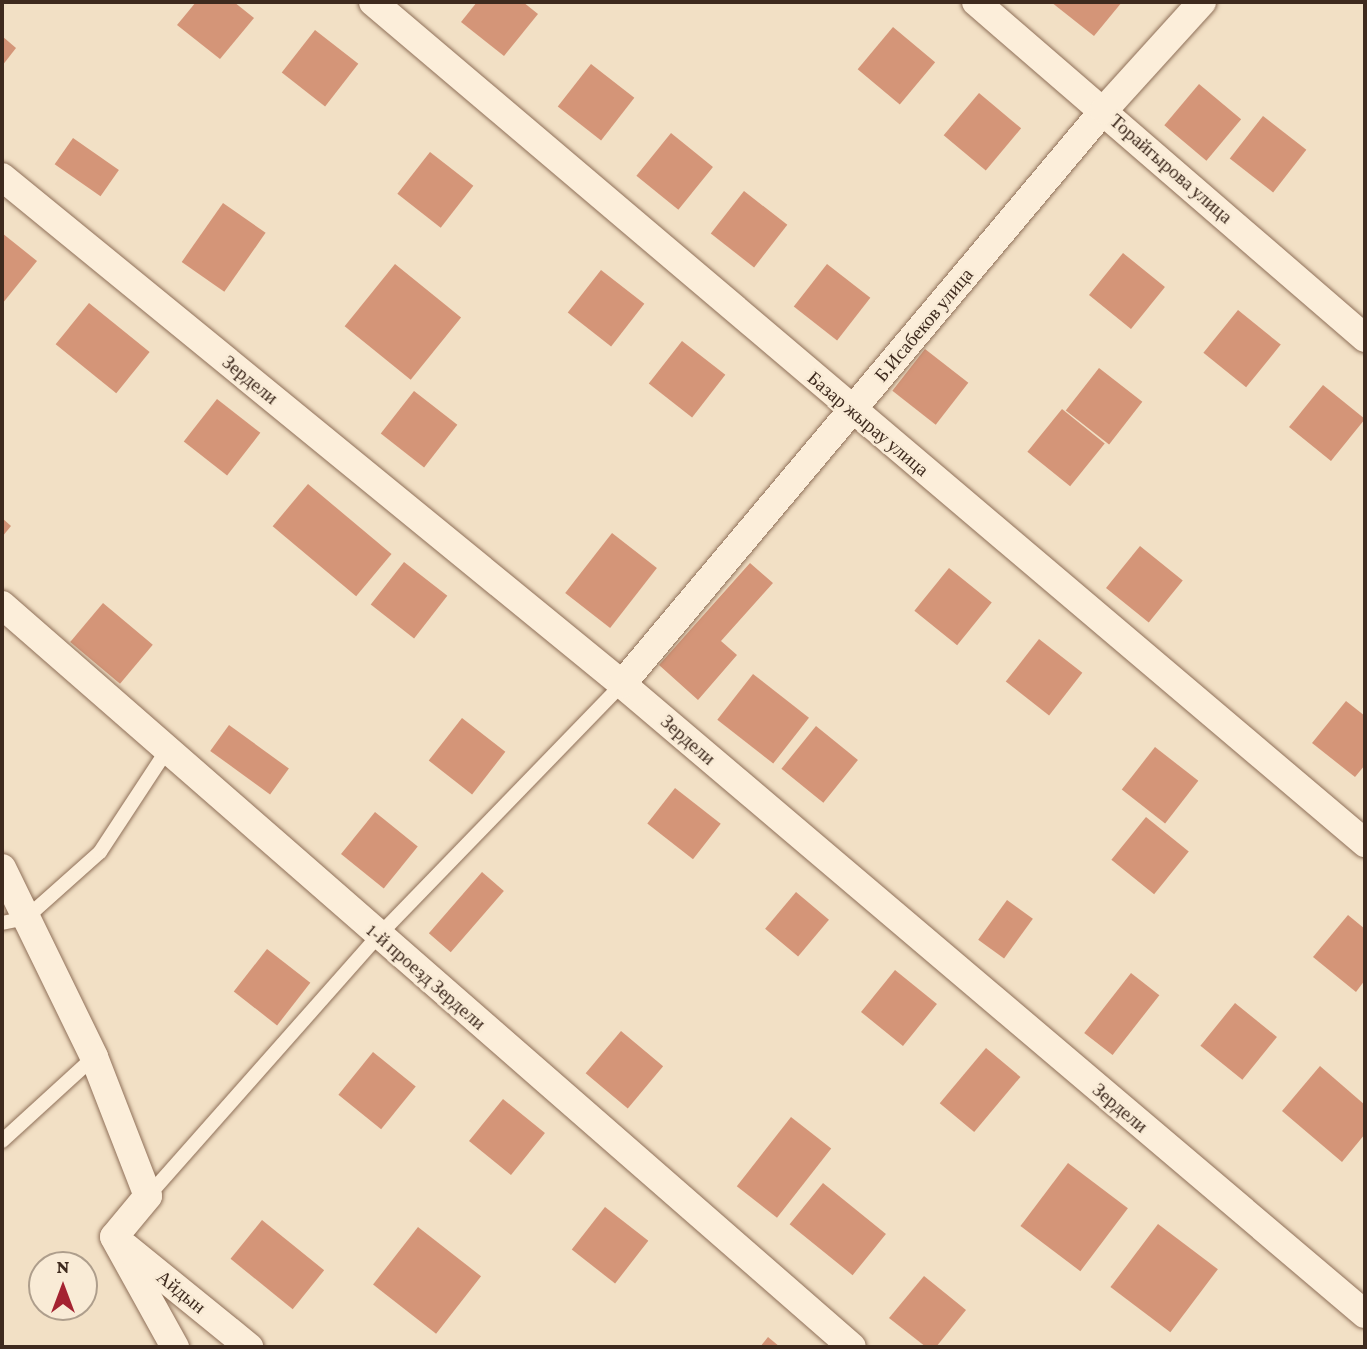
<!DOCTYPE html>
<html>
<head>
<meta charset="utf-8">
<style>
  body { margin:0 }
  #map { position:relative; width:1367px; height:1349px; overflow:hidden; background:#f2e0c5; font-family:"Crimson Pro",serif }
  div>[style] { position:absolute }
  .building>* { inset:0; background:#d49578; transform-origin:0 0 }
  .roads { filter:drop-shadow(0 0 2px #8f7059) drop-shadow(0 0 2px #8f7059) }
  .service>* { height:14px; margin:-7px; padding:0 7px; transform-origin:7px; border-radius:7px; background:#fceeda }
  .minor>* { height:28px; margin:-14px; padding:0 14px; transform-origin:14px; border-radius:14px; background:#fceeda }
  span { translate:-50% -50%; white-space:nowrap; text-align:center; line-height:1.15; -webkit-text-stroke:5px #f9ebd6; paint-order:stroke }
  .street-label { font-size:19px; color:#3e2a1e }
  .frame { position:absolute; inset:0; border:4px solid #3e2a1e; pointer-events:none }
  .north { position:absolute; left:28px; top:1251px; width:70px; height:70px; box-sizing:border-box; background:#f9ebd6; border:2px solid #ae9e8c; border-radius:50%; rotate:0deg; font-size:19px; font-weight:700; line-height:28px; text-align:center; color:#3e2a1e }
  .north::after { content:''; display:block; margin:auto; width:24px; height:32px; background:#a42331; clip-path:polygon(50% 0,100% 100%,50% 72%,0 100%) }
</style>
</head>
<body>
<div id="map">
  <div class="building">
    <div style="clip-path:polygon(196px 2px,234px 2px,254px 18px,220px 59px,177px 25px)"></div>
    <div style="clip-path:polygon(477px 2px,523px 2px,538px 14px,504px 56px,461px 22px)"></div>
    <div style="clip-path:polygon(1051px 2px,1122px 2px,1094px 36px)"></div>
    <div style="left:893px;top:27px;width:55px;height:55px;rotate:40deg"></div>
    <div style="left:315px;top:30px;width:55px;height:54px;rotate:38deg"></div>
    <div style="clip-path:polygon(2px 36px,16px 48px,2px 66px)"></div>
    <div style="left:591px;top:64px;width:55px;height:54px;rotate:38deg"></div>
    <div style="left:1199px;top:84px;width:55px;height:54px;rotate:40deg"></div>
    <div style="left:979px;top:93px;width:55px;height:55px;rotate:40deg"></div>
    <div style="left:1263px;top:116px;width:55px;height:54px;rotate:38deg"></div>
    <div style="left:671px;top:133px;width:54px;height:55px;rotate:39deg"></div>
    <div style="left:73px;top:138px;width:56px;height:32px;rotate:35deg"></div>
    <div style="left:430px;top:152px;width:55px;height:53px;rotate:38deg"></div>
    <div style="left:744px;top:191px;width:55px;height:54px;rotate:38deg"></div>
    <div style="left:223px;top:203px;width:52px;height:72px;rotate:35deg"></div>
    <div style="clip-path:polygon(2px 233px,37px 261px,2px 304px)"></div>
    <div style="left:1123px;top:253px;width:54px;height:54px;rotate:39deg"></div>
    <div style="left:395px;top:264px;width:85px;height:80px;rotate:39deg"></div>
    <div style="left:827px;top:264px;width:55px;height:54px;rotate:38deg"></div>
    <div style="left:601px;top:270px;width:55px;height:54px;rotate:38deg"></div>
    <div style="left:89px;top:303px;width:78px;height:53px;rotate:39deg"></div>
    <div style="left:1238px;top:310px;width:55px;height:55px;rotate:39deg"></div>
    <div style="left:682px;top:341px;width:55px;height:54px;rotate:38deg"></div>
    <div style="left:925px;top:349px;width:55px;height:53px;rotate:38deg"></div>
    <div style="left:1099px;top:368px;width:55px;height:54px;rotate:38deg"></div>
    <div style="left:1323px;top:385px;width:54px;height:54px;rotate:39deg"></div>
    <div style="left:414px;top:391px;width:55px;height:54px;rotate:38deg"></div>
    <div style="left:217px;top:399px;width:55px;height:54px;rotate:38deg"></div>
    <div style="left:1062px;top:409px;width:55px;height:55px;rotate:39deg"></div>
    <div style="left:308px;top:484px;width:109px;height:55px;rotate:40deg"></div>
    <div style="clip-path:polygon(2px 518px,11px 526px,2px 537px)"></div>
    <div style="left:612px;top:533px;width:57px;height:76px;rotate:38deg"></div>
    <div style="left:1140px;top:546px;width:55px;height:54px;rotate:39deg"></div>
    <div style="left:404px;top:562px;width:55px;height:54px;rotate:38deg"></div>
    <div style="clip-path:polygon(750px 563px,773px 583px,721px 641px,737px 655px,698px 700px,659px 665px)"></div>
    <div style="left:949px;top:568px;width:55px;height:55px;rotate:39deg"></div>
    <div style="left:103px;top:603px;width:65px;height:51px;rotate:40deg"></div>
    <div style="left:1039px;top:639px;width:55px;height:54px;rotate:38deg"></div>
    <div style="left:753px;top:674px;width:71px;height:58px;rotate:38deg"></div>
    <div style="clip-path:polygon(1346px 701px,1365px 716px,1365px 765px,1355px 777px,1312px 743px)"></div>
    <div style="left:462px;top:718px;width:55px;height:54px;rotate:38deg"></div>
    <div style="left:229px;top:725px;width:74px;height:32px;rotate:36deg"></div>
    <div style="left:816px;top:726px;width:54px;height:55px;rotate:39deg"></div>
    <div style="left:1155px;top:747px;width:55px;height:54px;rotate:38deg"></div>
    <div style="left:675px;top:788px;width:58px;height:45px;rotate:38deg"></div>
    <div style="left:375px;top:812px;width:55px;height:54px;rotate:39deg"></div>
    <div style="left:1146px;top:817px;width:55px;height:55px;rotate:39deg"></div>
    <div style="left:482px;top:872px;width:29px;height:81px;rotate:41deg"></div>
    <div style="left:796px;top:892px;width:43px;height:48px;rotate:40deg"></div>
    <div style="left:1007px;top:900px;width:32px;height:49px;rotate:36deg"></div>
    <div style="clip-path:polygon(1348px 915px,1365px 929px,1365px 980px,1356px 992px,1313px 957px)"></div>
    <div style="left:267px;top:949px;width:55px;height:54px;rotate:38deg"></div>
    <div style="left:895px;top:970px;width:54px;height:54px;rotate:39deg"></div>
    <div style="left:1131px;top:973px;width:36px;height:76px;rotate:38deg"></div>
    <div style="left:1235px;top:1003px;width:54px;height:55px;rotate:39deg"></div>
    <div style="left:621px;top:1031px;width:55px;height:55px;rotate:40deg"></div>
    <div style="left:986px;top:1048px;width:45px;height:72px;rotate:40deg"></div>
    <div style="left:373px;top:1052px;width:55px;height:55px;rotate:39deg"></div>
    <div style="clip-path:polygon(1320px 1066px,1365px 1105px,1365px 1134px,1342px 1162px,1282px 1111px)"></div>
    <div style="left:503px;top:1099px;width:54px;height:54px;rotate:39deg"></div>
    <div style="left:791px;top:1117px;width:51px;height:88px;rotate:38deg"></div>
    <div style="left:1068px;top:1163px;width:75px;height:79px;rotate:37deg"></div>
    <div style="left:823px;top:1183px;width:81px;height:53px;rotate:39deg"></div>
    <div style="left:605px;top:1207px;width:55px;height:54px;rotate:38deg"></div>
    <div style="left:262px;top:1220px;width:80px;height:50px;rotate:39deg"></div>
    <div style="left:1158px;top:1224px;width:75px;height:79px;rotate:37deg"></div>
    <div style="left:418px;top:1227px;width:80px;height:73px;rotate:38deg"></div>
    <div style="clip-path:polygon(924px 1276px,966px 1310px,936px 1347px,926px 1347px,889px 1318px)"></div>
    <div style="clip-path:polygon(768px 1337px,780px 1347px,760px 1347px)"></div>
  </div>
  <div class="roads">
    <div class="service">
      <div style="left:2px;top:923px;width:25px;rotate:-12deg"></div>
      <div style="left:26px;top:918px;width:99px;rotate:-41.7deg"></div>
      <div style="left:100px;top:852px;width:122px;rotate:-56.7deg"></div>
      <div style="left:2px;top:1141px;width:125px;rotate:-42.4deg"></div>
      <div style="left:148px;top:1196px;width:349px;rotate:-48.5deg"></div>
      <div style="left:379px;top:935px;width:349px;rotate:-45.9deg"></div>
    </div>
    <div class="minor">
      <div style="left:373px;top:2px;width:1301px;rotate:40.29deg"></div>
      <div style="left:976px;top:2px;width:514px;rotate:40.82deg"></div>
      <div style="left:2px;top:177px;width:801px;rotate:39.27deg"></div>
      <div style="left:622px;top:684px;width:974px;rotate:40.3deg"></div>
      <div style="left:2px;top:605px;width:1128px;rotate:41.12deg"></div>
      <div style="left:622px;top:684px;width:750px;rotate:-49.98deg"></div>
      <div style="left:1104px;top:110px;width:146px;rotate:-47.8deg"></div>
      <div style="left:2px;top:868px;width:210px;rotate:64deg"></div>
      <div style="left:94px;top:1057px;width:149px;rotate:68.8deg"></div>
      <div style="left:148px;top:1196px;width:53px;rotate:129.7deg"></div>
      <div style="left:114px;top:1237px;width:126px;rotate:61deg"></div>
      <div style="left:126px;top:1247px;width:159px;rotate:39.1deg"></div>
    </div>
  </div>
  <div class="street-label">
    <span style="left:1171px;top:169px;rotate:41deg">Торайгырова улица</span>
    <span style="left:924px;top:325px;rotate:-50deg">Б.Исабеков улица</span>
    <span style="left:250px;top:380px;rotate:39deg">Зердели</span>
    <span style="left:868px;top:424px;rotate:40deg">Базар жырау улица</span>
    <span style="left:688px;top:740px;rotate:41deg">Зердели</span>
    <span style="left:426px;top:977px;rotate:41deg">1-й проезд Зердели</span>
    <span style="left:1120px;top:1108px;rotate:40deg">Зердели</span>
    <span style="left:181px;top:1292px;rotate:39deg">Айдын</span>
  </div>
  <div class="frame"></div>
  <div class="north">N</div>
</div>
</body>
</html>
